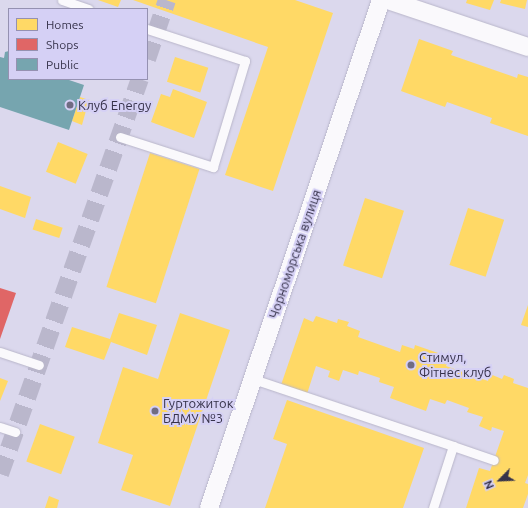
<!DOCTYPE html>
<html>
<head>
<meta charset="utf-8">
<style>
  body { margin:0 }
  #map { position:relative; width:528px; height:508px; overflow:hidden; background:#dbd8ed; font-family:Ubuntu,sans-serif }
  div>[style] { position:absolute }
  .homes>* { inset:0; background:#ffd966; transform-origin:0 0 }
  .shops>* { inset:0; background:#e06666 }
  .public>* { inset:0; background:#76a5af }
  .street-tunnel>* { height:18px; margin-top:-9px; transform-origin:0; background:repeating-linear-gradient(90deg,#bab7cc 0 18px,transparent 0 27px) }
  .roads { filter:drop-shadow(0 0 1px #b9b6ca) drop-shadow(0 0 1px #b9b6ca) }
  .lane>* { height:9px; margin:-4.5px; padding:0 4.5px; transform-origin:4.5px; border-radius:4.5px; background:#faf9fc }
  .street>* { height:18px; margin:-9px; padding:0 9px; transform-origin:9px; border-radius:9px; background:#faf9fc }
  .dots>* { width:11px; height:11px; translate:-50% -50%; box-sizing:border-box; border:2px solid #d5d0f5; border-radius:50% }
  span { translate:-50% -50%; white-space:nowrap; text-align:center; line-height:1.15; -webkit-text-stroke:4px #d5d0f5; paint-order:stroke }
  .poi-label { font-size:13px; color:#36324a }
  .left { translate:0 -50%; text-align:left }
  .street-label { font-size:13px; color:#36324a }
  .legend { position:absolute; left:8px; top:8px; width:140px; height:72px; box-sizing:border-box; background:#d5d0f5; border:1px solid #9591b1; margin:0; padding:5px 7px; list-style:none; font-size:12px; color:#36324a }
  .legend li { display:flex; align-items:center; gap:8px; height:20px }
  .legend b { width:20px; border:1px solid #9591b1 }
  .north { position:absolute; left:480px; top:460px; width:40px; height:40px; -webkit-text-stroke:3px #d5d0f5; paint-order:stroke; rotate:246deg; font-size:11px; font-weight:700; line-height:16px; text-align:center; color:#36324a }
  .north::after { content:''; display:block; margin:auto; width:14px; height:18px; background:#36324a; clip-path:polygon(50% 0,100% 100%,50% 72%,0 100%) }
</style>
</head>
<body>
<div id="map">
  <div class="homes">
    <div style="clip-path:polygon(98px 0,121px 0,118px 7px)"></div>
    <div style="clip-path:polygon(133px 0,295px 0,333px 13px,273px 191px,225px 175px,268px 47px)"></div>
    <div style="clip-path:polygon(467px 0,494px 0,490px 10px,466px 3px)"></div>
    <div style="clip-path:polygon(501px 0,527px 0,525px 9px,500px 3px)"></div>
    <div style="clip-path:polygon(419px 39px,453px 51px,451px 55px,517px 78px,518px 74px,528px 77px,528px 136px,490px 123px,492px 118px,447px 102px,445px 107px,401px 91px)"></div>
    <div style="left:175px;top:57px;width:35px;height:26px;rotate:18deg"></div>
    <div style="clip-path:polygon(173px 89px,207px 102px,194px 138px,151px 122px,161px 94px,170px 97px)"></div>
    <div style="clip-path:polygon(80px 97px,89px 100px,82px 125px,72px 121px)"></div>
    <div style="left:58px;top:142px;width:32px;height:32px;rotate:22deg"></div>
    <div style="left:150px;top:153px;width:52px;height:141px;rotate:18deg"></div>
    <div style="clip-path:polygon(0 186px,31px 197px,25px 218px,0 209px)"></div>
    <div style="left:365px;top:198px;width:41px;height:71px;rotate:18deg"></div>
    <div style="left:468px;top:208px;width:38px;height:60px;rotate:18deg"></div>
    <div style="left:36px;top:219px;width:28px;height:11px;rotate:18deg"></div>
    <div style="clip-path:polygon(528px 305px,528px 327px,521px 325px)"></div>
    <div style="clip-path:polygon(119px 313px,157px 325px,147px 355px,111px 342px,104px 360px,65px 347px,72px 327px,110px 339px)"></div>
    <div style="clip-path:polygon(180px 313px,230px 330px,170px 506px,121px 490px,133px 455px,98px 443px,123px 367px,158px 379px)"></div>
    <div style="clip-path:polygon(316px 316px,337px 323px,338px 319px,349px 322px,347px 326px,360px 331px,358px 337px,400px 352px,402px 345px,414px 349px,415px 345px,438px 353px,436px 356px,448px 360px,446px 366px,488px 381px,490px 374px,502px 379px,504px 375px,514px 379px,513px 383px,528px 388px,528px 475px,525px 483px,528px 484px,528px 494px,523px 508px,466px 508px,479px 468px,490px 471px,504px 431px,492px 427px,491px 431px,479px 426px,483px 417px,467px 412px,469px 408px,447px 400px,445px 404px,430px 399px,426px 411px,390px 398px,394px 387px,379px 382px,380px 378px,359px 371px,358px 375px,343px 370px,339px 381px,328px 377px,330px 371px,316px 366px,307px 394px,281px 385px,304px 318px,313px 322px)"></div>
    <div style="clip-path:polygon(0 378px,8px 381px,0 401px)"></div>
    <div style="clip-path:polygon(287px 400px,424px 448px,403px 508px,265px 508px,287px 444px,273px 439px)"></div>
    <div style="left:40px;top:424px;width:37px;height:40px;rotate:20deg"></div>
    <div style="clip-path:polygon(49px 496px,59px 500px,57px 508px,45px 508px)"></div>
  </div>
  <div class="shops">
    <div style="clip-path:polygon(0 288px,16px 293px,0 339px)"></div>
  </div>
  <div class="public">
    <div style="clip-path:polygon(9px 51px,9px 79px,66px 79px,84px 85px,69px 130px,0 107px,0 57px,4px 58px,5px 52px)"></div>
  </div>
  <div class="street-tunnel">
    <div style="left:147px;top:59px;width:62px;rotate:-71.3deg"></div>
    <div style="left:0;top:474px;width:419px;rotate:-70.5deg"></div>
  </div>
  <div class="roads">
    <div class="lane">
      <div style="left:62px;top:0;width:28px;rotate:19deg"></div>
      <div style="left:120px;top:137px;width:98px;rotate:17.9deg"></div>
      <div style="left:213px;top:167px;width:111px;rotate:-73.2deg"></div>
      <div style="left:245px;top:61px;width:103px;rotate:-161.9deg"></div>
      <div style="left:0;top:352px;width:41px;rotate:18.4deg"></div>
      <div style="left:253px;top:379px;width:211px;rotate:18.5deg"></div>
      <div style="left:453px;top:446px;width:65px;rotate:107.9deg"></div>
      <div style="left:0;top:427px;width:16px;rotate:18deg"></div>
      <div style="left:453px;top:446px;width:43px;rotate:18.9deg"></div>
    </div>
    <div class="street">
      <div style="left:388px;top:0;width:148px;rotate:18.6deg"></div>
      <div style="left:209px;top:508px;width:536px;rotate:-71.29deg"></div>
    </div>
  </div>
  <div class="dots">
    <div style="left:70px;top:105px;background:#706c83"></div>
    <div style="left:411px;top:365px;background:#706c83"></div>
    <div style="left:155px;top:411px;background:#706c83"></div>
  </div>
  <div class="poi-label">
    <span class="left" style="left:78px;top:105px">Клуб Energy</span>
    <span class="left" style="left:419px;top:365px">Стимул,<br>Фітнес клуб</span>
    <span class="left" style="left:163px;top:411px">Гуртожиток<br>БДМУ №3</span>
  </div>
  <div class="street-label">
    <span style="left:295px;top:254px;rotate:-71deg">Чорноморська вулиця</span>
  </div>
  <ul class="legend">
  <li><b style="height:11px;background:#ffd966"></b>Homes</li>
  <li><b style="height:11px;background:#e06666"></b>Shops</li>
  <li><b style="height:11px;background:#76a5af"></b>Public</li>
  </ul>
  <div class="north">N</div>
</div>
</body>
</html>
